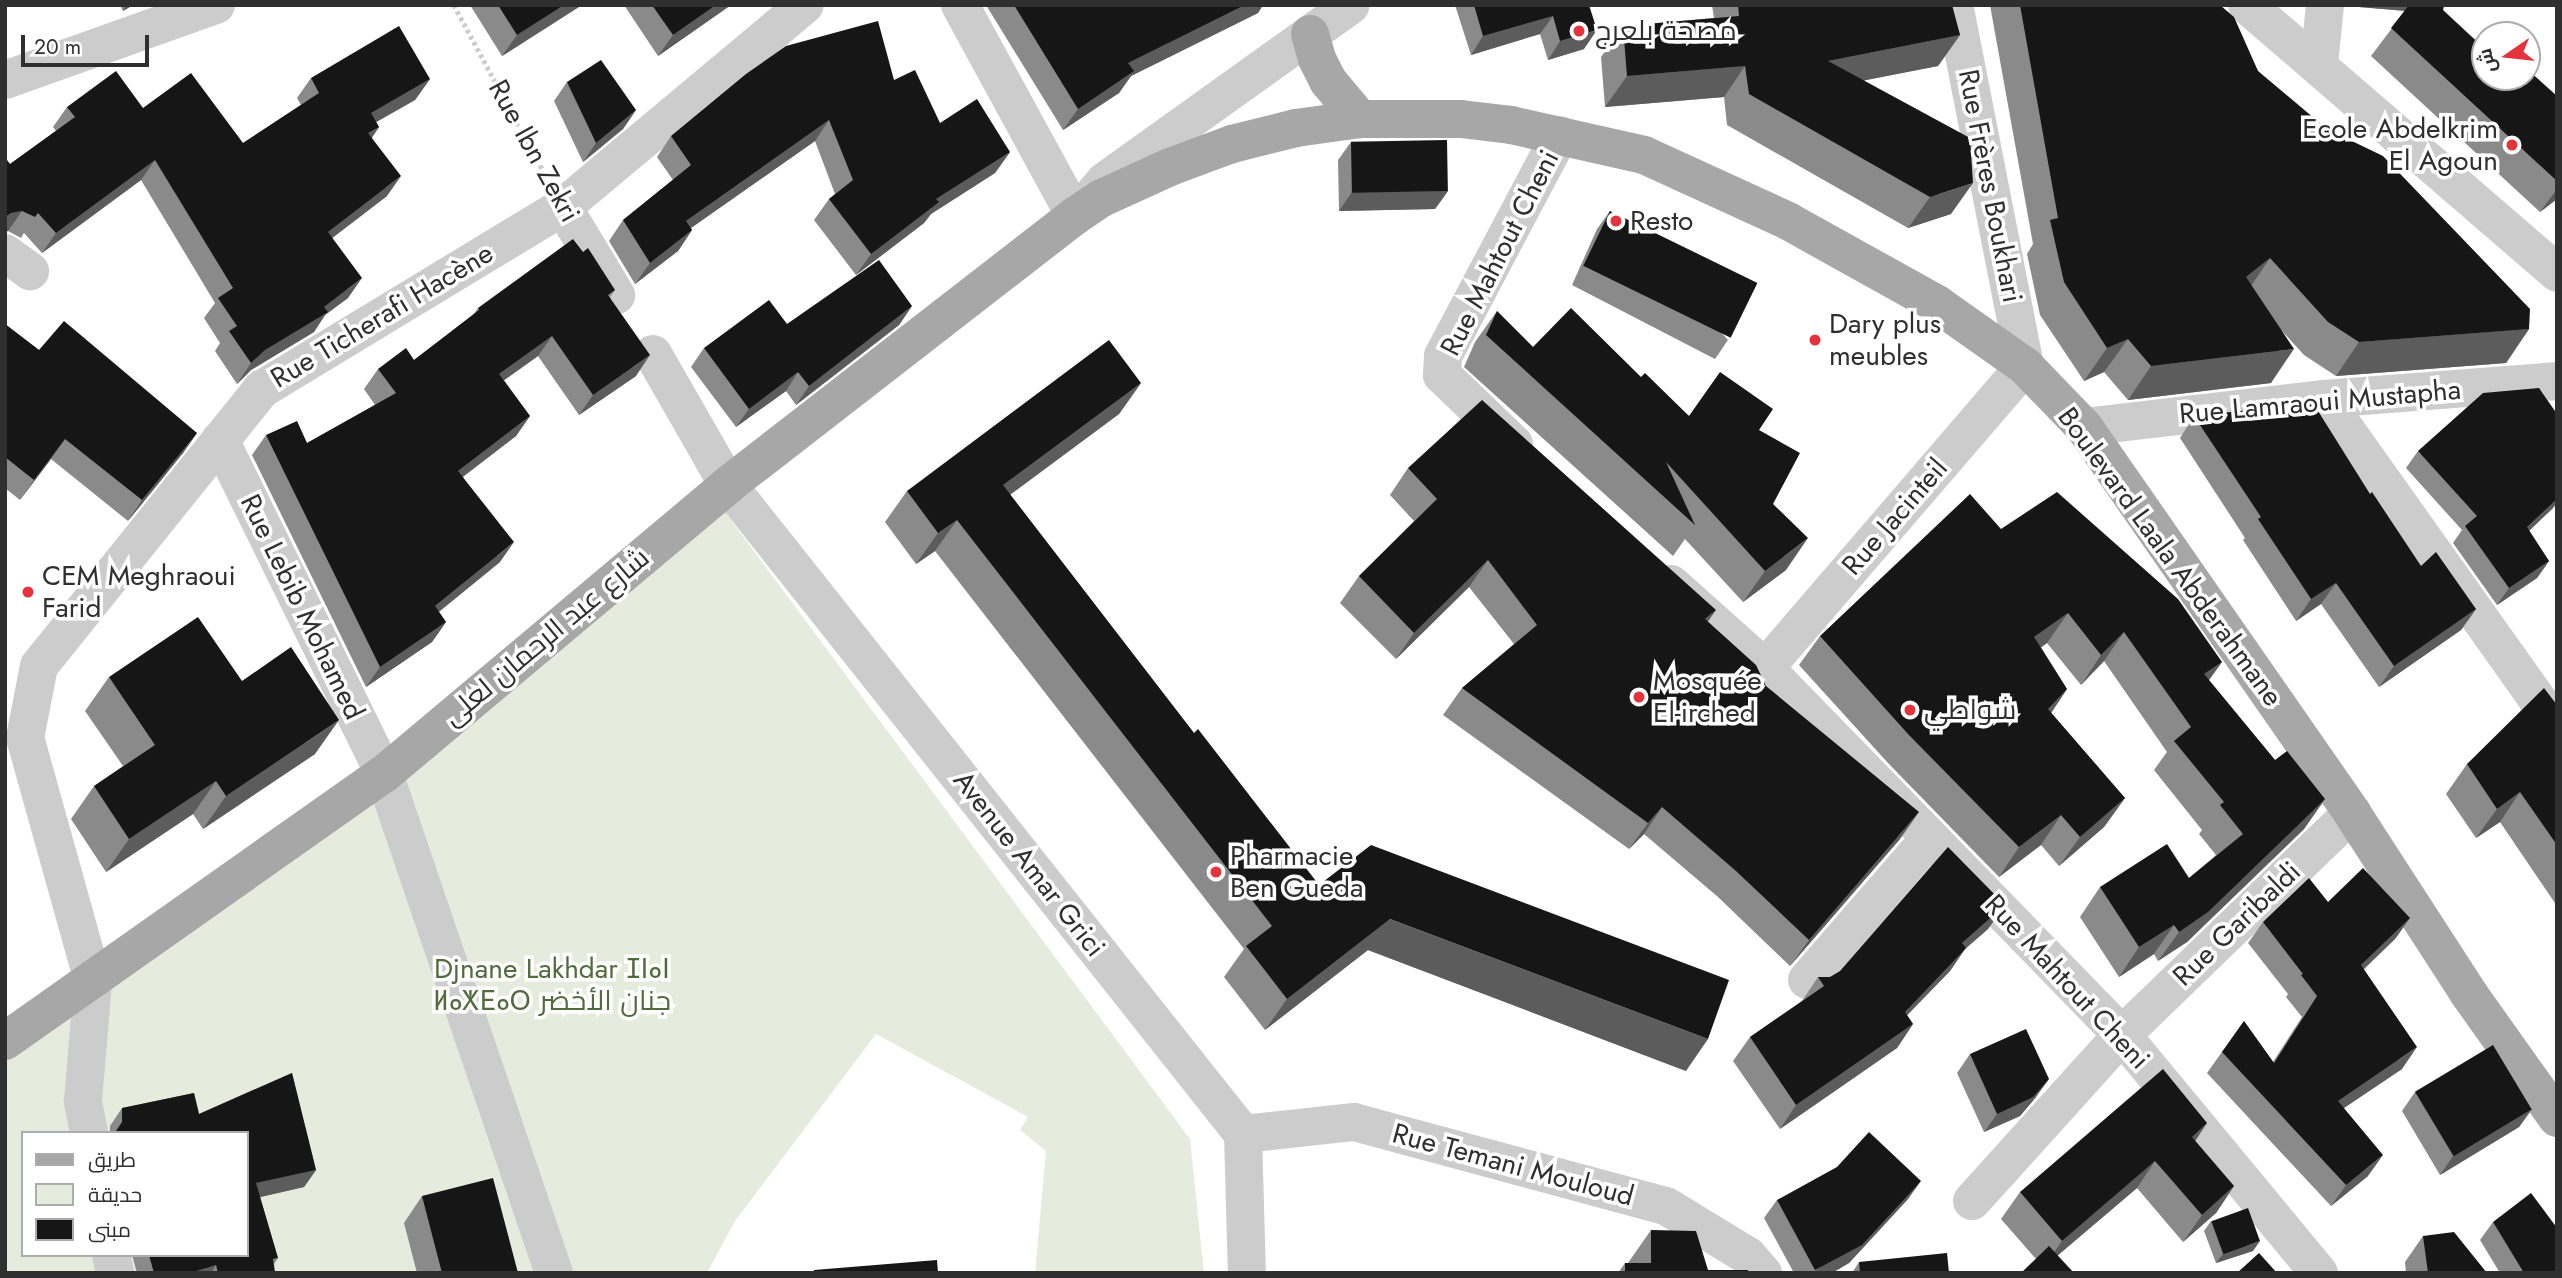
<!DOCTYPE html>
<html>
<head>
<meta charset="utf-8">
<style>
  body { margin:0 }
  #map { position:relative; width:2562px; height:1278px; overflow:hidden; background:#fff; font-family:Jost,Cairo,"Noto Sans Tifinagh",sans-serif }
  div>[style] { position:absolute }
  .green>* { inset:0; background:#e5ecdd }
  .path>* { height:4.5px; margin-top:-2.25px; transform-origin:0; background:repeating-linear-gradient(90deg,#ccc 0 3.5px,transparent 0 7px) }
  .minor>* { height:38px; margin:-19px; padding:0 19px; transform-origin:19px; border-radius:19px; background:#ccc }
  .major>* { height:38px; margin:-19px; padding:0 19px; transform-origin:19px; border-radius:19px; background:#a7a7a7 }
  .wall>* { inset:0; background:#8a8a8a }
  .shaded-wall>* { inset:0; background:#5c5c5c }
  .building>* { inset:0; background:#161616; transform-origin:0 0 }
  .dots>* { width:19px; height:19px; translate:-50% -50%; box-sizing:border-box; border:4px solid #fff; border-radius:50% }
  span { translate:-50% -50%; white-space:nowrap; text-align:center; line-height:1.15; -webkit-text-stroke:7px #fff; paint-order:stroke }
  .poi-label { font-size:28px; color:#2f2f2f }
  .left { translate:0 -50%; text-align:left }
  .right { translate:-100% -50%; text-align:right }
  .street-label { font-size:28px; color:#2f2f2f }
  .park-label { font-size:28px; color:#516b3d }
  .frame { position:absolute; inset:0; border:7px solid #2f2f2f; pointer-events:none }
  .legend { position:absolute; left:21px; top:1131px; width:228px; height:126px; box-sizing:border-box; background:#fff; border:2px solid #acacac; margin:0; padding:9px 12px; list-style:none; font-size:21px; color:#2f2f2f }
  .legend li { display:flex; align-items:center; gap:14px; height:35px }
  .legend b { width:35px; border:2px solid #acacac }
  .north { position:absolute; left:2471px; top:21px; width:70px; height:70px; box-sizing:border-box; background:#fff; border:2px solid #acacac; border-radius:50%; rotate:256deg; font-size:19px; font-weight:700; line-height:28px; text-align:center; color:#2f2f2f }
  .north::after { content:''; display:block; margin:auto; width:24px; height:32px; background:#e3343c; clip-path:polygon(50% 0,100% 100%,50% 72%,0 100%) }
  .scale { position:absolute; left:21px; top:35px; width:128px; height:32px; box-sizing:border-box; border:4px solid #2f2f2f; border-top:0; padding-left:9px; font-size:21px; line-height:24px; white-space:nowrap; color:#2f2f2f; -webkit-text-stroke:5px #fff; paint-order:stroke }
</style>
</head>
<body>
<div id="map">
  <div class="green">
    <div style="clip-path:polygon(evenodd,722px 508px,1190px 1139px,1204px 1273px,1035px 1273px,1046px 1151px,1020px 1130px,1028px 1117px,876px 1034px,735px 1221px,707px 1273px,5px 1273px,5px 1048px,722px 508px,23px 1133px,247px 1133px,247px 1255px,23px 1255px,23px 1133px)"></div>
  </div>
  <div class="path">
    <div style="left:454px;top:5px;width:190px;rotate:61.7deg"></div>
  </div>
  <div class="minor">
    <div style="left:960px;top:5px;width:240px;rotate:61.4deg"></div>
    <div style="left:1075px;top:216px;width:46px;rotate:-49.4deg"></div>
    <div style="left:1105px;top:181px;width:302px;rotate:-35.6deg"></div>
    <div style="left:2247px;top:5px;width:410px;rotate:40.8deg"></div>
    <div style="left:2319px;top:65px;width:60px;rotate:-84.3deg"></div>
    <div style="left:5px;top:80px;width:224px;rotate:-19.6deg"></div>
    <div style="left:563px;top:207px;width:103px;rotate:58.9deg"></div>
    <div style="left:5px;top:253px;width:31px;rotate:36deg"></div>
    <div style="left:653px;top:354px;width:151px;rotate:60.2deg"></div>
    <div style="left:728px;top:485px;width:829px;rotate:51.57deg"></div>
    <div style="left:1243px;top:1134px;width:139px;rotate:88.4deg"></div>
    <div style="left:2324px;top:399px;width:402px;rotate:54.6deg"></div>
    <div style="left:2084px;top:427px;width:242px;rotate:-6.7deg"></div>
    <div style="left:2324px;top:399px;width:234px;rotate:-4.4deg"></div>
    <div style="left:220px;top:440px;width:372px;rotate:63.8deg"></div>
    <div style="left:384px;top:774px;width:527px;rotate:71.19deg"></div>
    <div style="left:1514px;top:444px;width:100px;rotate:-136.2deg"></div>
    <div style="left:1442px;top:375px;width:19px;rotate:-87deg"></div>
    <div style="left:1443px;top:356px;width:250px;rotate:-62.1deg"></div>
    <div style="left:1671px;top:584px;width:126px;rotate:41.8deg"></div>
    <div style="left:1765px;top:668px;width:512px;rotate:45.79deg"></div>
    <div style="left:2122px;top:1035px;width:309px;rotate:50.4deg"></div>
    <div style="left:1765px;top:668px;width:399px;rotate:-49.3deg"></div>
    <div style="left:2025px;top:366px;width:368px;rotate:-101.1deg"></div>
    <div style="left:1807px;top:980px;width:188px;rotate:-49.1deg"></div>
    <div style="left:89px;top:1133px;width:33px;rotate:-101deg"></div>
    <div style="left:83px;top:1101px;width:120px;rotate:-85.2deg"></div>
    <div style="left:93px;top:981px;width:252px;rotate:-105.6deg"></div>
    <div style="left:25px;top:738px;width:73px;rotate:-79deg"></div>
    <div style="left:39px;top:666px;width:356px;rotate:-51.2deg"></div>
    <div style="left:262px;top:389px;width:352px;rotate:-31.2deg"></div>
    <div style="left:563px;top:207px;width:315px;rotate:-39.9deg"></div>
    <div style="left:1243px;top:1134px;width:112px;rotate:-6.2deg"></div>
    <div style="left:1354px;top:1122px;width:323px;rotate:15.1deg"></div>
    <div style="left:1666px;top:1206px;width:96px;rotate:31.4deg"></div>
    <div style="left:1748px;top:1256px;width:23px;rotate:49deg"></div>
    <div style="left:1972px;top:1201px;width:224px;rotate:-47.9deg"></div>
    <div style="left:2122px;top:1035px;width:320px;rotate:-44deg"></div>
    <div style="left:111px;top:1255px;width:18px;rotate:77deg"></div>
  </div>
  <div class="major">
    <div style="left:1310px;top:34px;width:26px;rotate:74deg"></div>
    <div style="left:1317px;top:59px;width:25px;rotate:63deg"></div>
    <div style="left:1328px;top:81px;width:50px;rotate:49.9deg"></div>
    <div style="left:5px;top:1041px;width:464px;rotate:-35.2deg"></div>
    <div style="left:384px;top:774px;width:449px;rotate:-40deg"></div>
    <div style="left:728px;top:485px;width:439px;rotate:-37.8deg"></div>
    <div style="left:1075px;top:216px;width:32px;rotate:-34deg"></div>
    <div style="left:1102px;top:198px;width:75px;rotate:-24.5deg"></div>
    <div style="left:1170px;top:167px;width:66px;rotate:-20.4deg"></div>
    <div style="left:1232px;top:144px;width:66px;rotate:-14deg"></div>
    <div style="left:1296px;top:128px;width:65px;rotate:-8deg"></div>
    <div style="left:1360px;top:119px;width:101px"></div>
    <div style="left:1461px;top:119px;width:50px;rotate:6.8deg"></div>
    <div style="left:1511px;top:125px;width:136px;rotate:12.7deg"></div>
    <div style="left:1644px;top:155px;width:158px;rotate:24.6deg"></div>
    <div style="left:1788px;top:221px;width:171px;rotate:29.1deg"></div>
    <div style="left:1937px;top:304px;width:108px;rotate:35.2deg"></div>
    <div style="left:2025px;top:366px;width:85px;rotate:46deg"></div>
    <div style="left:2084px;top:427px;width:470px;rotate:55.2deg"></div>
    <div style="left:2352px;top:813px;width:216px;rotate:57.1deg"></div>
    <div style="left:2469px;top:994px;width:152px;rotate:54.6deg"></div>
  </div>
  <div class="wall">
    <div style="clip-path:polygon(120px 5px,133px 5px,123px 11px)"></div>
    <div style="clip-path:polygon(470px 5px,582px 5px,502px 56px)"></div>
    <div style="clip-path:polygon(624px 5px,731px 5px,658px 56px)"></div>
    <div style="clip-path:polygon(986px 5px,1263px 5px,1258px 13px,1131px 76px,1119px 93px,1063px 130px)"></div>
    <div style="clip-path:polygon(1455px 5px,1589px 5px,1584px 49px,1548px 60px,1540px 34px,1471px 55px)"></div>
    <div style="clip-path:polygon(1712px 5px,1952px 5px,1960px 35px,1938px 66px,1864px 80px,1951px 214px,1908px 228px,1727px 125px,1724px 97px,1605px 107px,1601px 57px,1623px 26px,1714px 18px)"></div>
    <div style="clip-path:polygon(1990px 5px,2220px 5px,2258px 71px,2529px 329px,2506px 363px,2336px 376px,2304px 355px,2282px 331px,2271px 383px,2128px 400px,2104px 372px,2084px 381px,2040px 315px,2027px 254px,2033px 244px)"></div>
    <div style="clip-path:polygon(2359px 5px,2444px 5px,2443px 10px,2485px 77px,2557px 96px,2557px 199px,2540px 212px,2371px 56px,2405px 11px,2359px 7px)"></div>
    <div style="clip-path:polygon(311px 78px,430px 79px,415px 100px,376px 122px,379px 127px,372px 138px,387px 196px,332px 238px,348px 298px,325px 315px,314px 332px,251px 370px,237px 384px,215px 351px,220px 343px,204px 318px,215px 303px,141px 180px,42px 253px,24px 233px,21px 238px,8px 231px,5px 232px,5px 163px,10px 164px,56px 131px,53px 127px,67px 107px,143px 108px,243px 143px,301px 105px,297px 98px)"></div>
    <div style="clip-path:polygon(894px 80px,940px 123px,1010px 152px,995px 173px,931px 214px,924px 223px,856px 275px,814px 220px,829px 199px,835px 194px,815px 141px,691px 228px,692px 230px,678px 251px,635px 284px,609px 241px,623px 220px,673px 180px,657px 157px,671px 136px)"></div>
    <div style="clip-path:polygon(567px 82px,636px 110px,623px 129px,583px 162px,554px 101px)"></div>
    <div style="clip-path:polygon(1351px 142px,1448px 191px,1435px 209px,1339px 211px,1338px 160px)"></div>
    <div style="clip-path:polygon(1610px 211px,1728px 340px,1715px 359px,1572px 285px,1597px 229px)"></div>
    <div style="clip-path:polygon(583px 252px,615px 290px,610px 297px,636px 376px,579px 415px,538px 356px,504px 380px,530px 416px,516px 436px,463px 477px,500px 562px,439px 612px,446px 622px,432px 642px,366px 687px,252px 455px,266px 435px,307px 443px,375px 405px,364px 389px,378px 369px,414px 360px,473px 315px,478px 308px)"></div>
    <div style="clip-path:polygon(912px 306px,899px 325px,796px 405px,786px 391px,736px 427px,691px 367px,704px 348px,787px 324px)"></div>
    <div style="clip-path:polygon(1497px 311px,1533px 347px,1641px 377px,1689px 416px,1759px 430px,1786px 570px,1743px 602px,1685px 539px,1673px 556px,1464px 367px,1475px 342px)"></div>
    <div style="clip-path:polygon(5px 324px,39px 350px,197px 433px,183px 453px,128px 521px,51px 459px,20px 500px,5px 488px)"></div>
    <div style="clip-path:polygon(1141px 383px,1119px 414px,1010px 495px,1194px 733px,1319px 885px,1686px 1071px,1368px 950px,1265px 1030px,1224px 977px,1244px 949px,935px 551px,916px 564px,885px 522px,907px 491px)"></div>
    <div style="clip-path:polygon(2557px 414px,2557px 503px,2552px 509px,2529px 531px,2549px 561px,2537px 578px,2497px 605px,2453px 543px,2462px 530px,2406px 468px,2418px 451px)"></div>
    <div style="clip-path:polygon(2194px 416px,2370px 494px,2421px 566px,2476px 609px,2461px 630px,2379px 687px,2321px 604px,2296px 621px,2243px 540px,2245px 538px,2180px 438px)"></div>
    <div style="clip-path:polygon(1408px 468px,1708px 622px,1900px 839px,1790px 966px,1718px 897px,1644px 834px,1629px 849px,1443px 715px,1462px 688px,1514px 644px,1469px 587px,1396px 659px,1340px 603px,1359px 576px,1414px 521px,1390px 495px)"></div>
    <div style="clip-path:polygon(2001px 529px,2222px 662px,2209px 680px,2275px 760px,2325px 799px,2304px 829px,2187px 942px,2158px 961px,2154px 954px,2119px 977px,2080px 917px,2100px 887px,2189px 878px,2216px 855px,2199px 834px,2202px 830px,2154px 770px,2167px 752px,2104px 661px,2081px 685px,2047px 643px,2041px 647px,2067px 689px,2051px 713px,2125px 798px,2104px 827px,2059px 866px,2041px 845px,1999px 877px,1888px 763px,1799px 665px,1820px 636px)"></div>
    <div style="clip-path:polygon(109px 677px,242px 681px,315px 754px,203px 829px,193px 814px,106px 872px,71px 819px,94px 786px,123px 766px,85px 711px)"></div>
    <div style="clip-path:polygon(2557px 705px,2557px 906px,2500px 822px,2476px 838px,2446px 794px,2467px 764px)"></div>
    <div style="clip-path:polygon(2328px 902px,2410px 918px,2395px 939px,2364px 969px,2402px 1069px,2344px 1108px,2368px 1176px,2331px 1206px,2207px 1073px,2244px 1021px,2273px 1062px,2302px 1017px,2286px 997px,2288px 994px,2248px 943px,2263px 922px)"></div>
    <div style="clip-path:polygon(2005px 905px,1988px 929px,1965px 949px,1950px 971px,1907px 1015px,1913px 1024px,1897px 1048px,1780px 1129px,1733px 1061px,1750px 1037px,1802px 1001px,1818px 977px,1830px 977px)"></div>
    <div style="clip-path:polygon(1970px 1054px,2036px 1097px,2020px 1116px,1984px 1132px,1957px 1073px)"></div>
    <div style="clip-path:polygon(292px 1073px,316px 1170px,304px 1187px,260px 1197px,278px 1258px,274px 1264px,275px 1273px,137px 1273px,132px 1255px,247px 1255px,247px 1133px,110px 1133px,110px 1126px,122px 1108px,194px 1093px,199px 1114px)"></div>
    <div style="clip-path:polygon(2415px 1092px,2532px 1109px,2519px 1127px,2440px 1175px,2402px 1111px)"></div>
    <div style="clip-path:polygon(2207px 1123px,2195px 1141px,2234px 1186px,2216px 1213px,2183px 1242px,2137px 1188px,2058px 1255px,2036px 1259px,2001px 1219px,2020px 1192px)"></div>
    <div style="clip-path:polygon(422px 1196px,518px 1273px,417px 1273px,404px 1223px)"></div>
    <div style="clip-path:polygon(1908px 1199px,1849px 1263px,1832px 1273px,1794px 1273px,1764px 1218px,1777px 1200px)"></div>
    <div style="clip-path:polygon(2211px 1221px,2253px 1251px,2216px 1263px,2204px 1231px)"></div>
    <div style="clip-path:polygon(2493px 1222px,2557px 1273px,2500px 1273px,2480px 1240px)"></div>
    <div style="clip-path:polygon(1651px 1230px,1708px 1270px,1749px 1273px,1618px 1273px,1625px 1263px,1628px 1263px)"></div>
    <div style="clip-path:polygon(2423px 1236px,2487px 1273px,2406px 1273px,2405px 1262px)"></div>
    <div style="clip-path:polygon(1859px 1262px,1949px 1273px,1852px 1273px)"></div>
  </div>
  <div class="shaded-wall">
    <div style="clip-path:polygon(126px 5px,133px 5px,123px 11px)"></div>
    <div style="clip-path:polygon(564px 5px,582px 5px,502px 56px,517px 35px)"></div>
    <div style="clip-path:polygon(716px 5px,731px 5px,658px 56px,673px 35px)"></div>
    <div style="clip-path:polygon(1245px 5px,1263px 5px,1258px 13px,1131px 76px,1119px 93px,1063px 130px,1078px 109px,1128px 63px)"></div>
    <div style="clip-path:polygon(2360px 5px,2412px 5px,2407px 11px,2359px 7px)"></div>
    <div style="clip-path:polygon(1553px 16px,1540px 34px,1471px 55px,1483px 36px)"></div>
    <div style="clip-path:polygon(1597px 30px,1584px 49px,1548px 60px,1560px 41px)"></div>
    <div style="clip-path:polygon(1960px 35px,1938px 66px,1806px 92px,1828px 61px)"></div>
    <div style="clip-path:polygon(1745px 66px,1724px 97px,1605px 107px,1627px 76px)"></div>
    <div style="clip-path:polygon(430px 79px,415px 100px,357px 133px,371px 113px)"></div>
    <div style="clip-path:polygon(636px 110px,623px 129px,583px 162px,596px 143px)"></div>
    <div style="clip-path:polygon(829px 120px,815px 141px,671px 242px,686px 221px)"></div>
    <div style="clip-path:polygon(379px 127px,365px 147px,368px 133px)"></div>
    <div style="clip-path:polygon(1010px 152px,995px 173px,931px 214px,924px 223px,856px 275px,871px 254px,936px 199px)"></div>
    <div style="clip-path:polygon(155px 160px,141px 180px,42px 253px,56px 233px)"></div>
    <div style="clip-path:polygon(401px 176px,387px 196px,314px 252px,328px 232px)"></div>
    <div style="clip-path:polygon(1973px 183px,1951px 214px,1908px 228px,1930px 197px)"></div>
    <div style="clip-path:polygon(2557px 189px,2557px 199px,2540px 212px)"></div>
    <div style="clip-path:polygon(1448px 191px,1435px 209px,1339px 211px,1352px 192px)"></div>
    <div style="clip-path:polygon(22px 211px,8px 231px,5px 232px,5px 217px,11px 213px)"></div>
    <div style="clip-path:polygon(692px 230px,678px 251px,635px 284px,650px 263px)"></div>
    <div style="clip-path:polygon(2270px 258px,2247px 292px,2246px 277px)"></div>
    <div style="clip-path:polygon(362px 278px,348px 298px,325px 315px,314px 332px,251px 370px,237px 384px,251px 363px,265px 350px,324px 307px)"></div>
    <div style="clip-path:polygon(912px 306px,899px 325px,796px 405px,809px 386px)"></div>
    <div style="clip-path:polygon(2529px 329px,2506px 363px,2336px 376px,2359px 342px)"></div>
    <div style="clip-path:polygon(552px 336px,538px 356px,485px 394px,499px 374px)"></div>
    <div style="clip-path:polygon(2128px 339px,2104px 372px,2084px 381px,2107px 348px)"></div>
    <div style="clip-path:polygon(2294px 349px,2271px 383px,2128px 400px,2151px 366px)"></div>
    <div style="clip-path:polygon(650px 355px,636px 376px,579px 415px,593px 395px)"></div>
    <div style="clip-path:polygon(798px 372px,786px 391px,736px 427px,749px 409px)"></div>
    <div style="clip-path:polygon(1141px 383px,1119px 414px,981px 516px,1003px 485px)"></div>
    <div style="clip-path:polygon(530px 416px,516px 436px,444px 491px,458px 471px)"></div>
    <div style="clip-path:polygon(197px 433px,183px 453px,128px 521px,142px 500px)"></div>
    <div style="clip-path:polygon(65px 439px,51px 459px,20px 500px,34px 480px)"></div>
    <div style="clip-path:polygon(2557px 499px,2557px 503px,2552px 509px,2515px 544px,2527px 527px)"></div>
    <div style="clip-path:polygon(957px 520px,935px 551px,916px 564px,938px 533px)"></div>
    <div style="clip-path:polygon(1808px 538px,1786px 570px,1743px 602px,1765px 571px)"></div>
    <div style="clip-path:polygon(514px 542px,500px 562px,421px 626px,435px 606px)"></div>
    <div style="clip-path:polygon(1488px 560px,1469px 587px,1396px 659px,1414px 633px)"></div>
    <div style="clip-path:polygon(2549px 561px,2537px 578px,2497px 605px,2509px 588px)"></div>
    <div style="clip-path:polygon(2336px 583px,2321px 604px,2296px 621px,2311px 599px)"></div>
    <div style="clip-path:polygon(2476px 609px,2461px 630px,2379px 687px,2394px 666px)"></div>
    <div style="clip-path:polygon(1716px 610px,1697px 637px,1705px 619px)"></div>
    <div style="clip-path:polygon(2068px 613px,2047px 643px,2014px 667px,2034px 637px)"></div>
    <div style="clip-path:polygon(446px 622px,432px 642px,366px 687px,380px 667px)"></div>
    <div style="clip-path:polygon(2124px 632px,2104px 661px,2081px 685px,2101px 655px)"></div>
    <div style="clip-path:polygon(2222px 662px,2201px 691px,2204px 674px)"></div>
    <div style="clip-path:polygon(2067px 689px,2047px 719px,2048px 709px)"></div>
    <div style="clip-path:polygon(339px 720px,315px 754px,203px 829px,226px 796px)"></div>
    <div style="clip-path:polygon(216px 781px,193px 814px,106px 872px,129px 839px)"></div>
    <div style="clip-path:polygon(2520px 792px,2500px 822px,2476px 838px,2497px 809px)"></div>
    <div style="clip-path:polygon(2125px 798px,2104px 827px,2059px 866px,2080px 837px)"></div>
    <div style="clip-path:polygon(2325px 799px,2304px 829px,2187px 942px,2158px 961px,2179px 932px)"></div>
    <div style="clip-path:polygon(1662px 807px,1644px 834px,1629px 849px,1648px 823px)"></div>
    <div style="clip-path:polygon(1919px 812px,1900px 839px,1790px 966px,1809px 940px)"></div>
    <div style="clip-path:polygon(2061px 815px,2041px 845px,1999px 877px,2019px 847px)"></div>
    <div style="clip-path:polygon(2005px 905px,1988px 929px,1965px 949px,1950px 971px,1888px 1035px,1905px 1012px,1962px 943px)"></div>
    <div style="clip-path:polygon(2410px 918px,2395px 939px,2346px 986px,2361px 965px)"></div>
    <div style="clip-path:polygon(1390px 919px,1708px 1039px,1686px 1071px,1368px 950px,1265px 1030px,1287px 999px)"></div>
    <div style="clip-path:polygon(2174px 925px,2154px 954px,2119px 977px,2139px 947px)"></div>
    <div style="clip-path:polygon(1913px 1024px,1897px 1048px,1780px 1129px,1796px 1105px)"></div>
    <div style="clip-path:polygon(2417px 1047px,2402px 1069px,2323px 1122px,2338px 1101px)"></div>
    <div style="clip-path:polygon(2049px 1079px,2036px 1097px,2020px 1116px,1984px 1132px,1997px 1114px)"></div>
    <div style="clip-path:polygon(2532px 1109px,2519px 1127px,2440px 1175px,2453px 1156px)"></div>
    <div style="clip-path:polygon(2207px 1123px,2189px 1150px,2192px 1137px)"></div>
    <div style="clip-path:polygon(2383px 1155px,2368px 1176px,2331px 1206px,2346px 1185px)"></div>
    <div style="clip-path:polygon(2155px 1161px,2137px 1188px,2043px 1268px,2062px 1241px)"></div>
    <div style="clip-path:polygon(316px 1170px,304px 1187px,247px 1200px,256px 1183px)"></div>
    <div style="clip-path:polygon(1921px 1181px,1908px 1199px,1849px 1263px,1832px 1273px,1813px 1273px)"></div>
    <div style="clip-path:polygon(2234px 1186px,2216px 1213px,2183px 1242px,2202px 1215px)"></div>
    <div style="clip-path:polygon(2260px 1241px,2253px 1251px,2216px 1263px,2223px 1254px)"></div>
    <div style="clip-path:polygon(216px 1265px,211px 1273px,190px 1273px)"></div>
  </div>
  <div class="building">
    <div style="clip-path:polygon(498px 5px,564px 5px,517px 35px)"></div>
    <div style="clip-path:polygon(652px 5px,716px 5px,673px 35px)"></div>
    <div style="clip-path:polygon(1014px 5px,1245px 5px,1128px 63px,1134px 71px,1078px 109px)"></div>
    <div style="clip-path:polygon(1474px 5px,1589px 5px,1597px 30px,1560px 41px,1553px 16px,1483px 36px)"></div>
    <div style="clip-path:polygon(1738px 5px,1952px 5px,1960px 35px,1828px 61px,1970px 138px,1973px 183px,1930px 197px,1749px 94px,1745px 66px,1627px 76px,1623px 26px,1739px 16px)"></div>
    <div style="clip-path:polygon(2020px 5px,2220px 5px,2234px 17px,2258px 71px,2327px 129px,2383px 156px,2530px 309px,2529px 329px,2359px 342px,2328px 322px,2270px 258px,2246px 277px,2294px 349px,2151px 366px,2128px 339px,2107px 348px,2064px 282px,2050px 220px,2058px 218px)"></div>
    <div style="clip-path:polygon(2409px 5px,2444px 5px,2443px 10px,2485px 49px,2485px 77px,2527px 77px,2527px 69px,2557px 96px,2557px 181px,2391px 28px)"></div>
    <div style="clip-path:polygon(878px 21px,894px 80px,915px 70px,940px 123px,977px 99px,1010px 152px,936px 199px,939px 202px,871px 254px,829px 199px,853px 180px,829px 120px,686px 221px,692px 230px,650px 263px,623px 220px,691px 165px,671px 136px,746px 74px,786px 46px)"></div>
    <div style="clip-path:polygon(399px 26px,430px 79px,371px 113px,379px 127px,368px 133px,401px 176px,328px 232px,362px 278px,324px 307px,328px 312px,265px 350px,251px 363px,229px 331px,237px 326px,218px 298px,233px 288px,155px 160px,56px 233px,38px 213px,35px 217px,22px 211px,11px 213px,5px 217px,5px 163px,7px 160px,10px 164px,75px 117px,67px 107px,116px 71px,143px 108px,191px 73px,243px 143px,319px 93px,311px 78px)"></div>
    <div style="clip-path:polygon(601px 60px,636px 110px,596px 143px,567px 82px)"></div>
    <div style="left:1447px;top:140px;width:51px;height:96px;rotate:89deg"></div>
    <div style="left:1610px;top:211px;width:164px;height:61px;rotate:26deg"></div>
    <div style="clip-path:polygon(573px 239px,583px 252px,588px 248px,615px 290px,608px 295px,650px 355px,593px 395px,552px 336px,499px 374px,530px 416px,458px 471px,514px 542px,435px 606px,446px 622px,380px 667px,266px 435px,297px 421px,307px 443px,396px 393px,378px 369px,406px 348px,414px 360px,479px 310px,478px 308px)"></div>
    <div style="clip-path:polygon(879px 260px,912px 306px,809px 386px,798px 372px,749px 409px,704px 348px,769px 300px,787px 324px)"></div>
    <div style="clip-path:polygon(1571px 308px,1641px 377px,1645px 373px,1689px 416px,1720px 372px,1773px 409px,1759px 430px,1800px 453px,1773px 504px,1808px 538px,1765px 571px,1666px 462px,1695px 525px,1486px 335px,1497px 311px,1533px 347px)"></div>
    <div style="clip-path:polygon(64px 321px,197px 433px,142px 500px,65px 439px,34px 480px,5px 457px,5px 324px,39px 350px)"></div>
    <div style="clip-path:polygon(1109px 340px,1141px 383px,1003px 485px,1194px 733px,1198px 729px,1319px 885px,1371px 845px,1729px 980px,1708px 1039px,1390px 919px,1287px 999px,1246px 946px,1272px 926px,957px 520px,938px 533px,907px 491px)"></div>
    <div style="clip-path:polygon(2539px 388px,2557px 414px,2557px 499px,2527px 527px,2549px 561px,2509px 588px,2465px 526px,2477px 516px,2418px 451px,2483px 393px)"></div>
    <div style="clip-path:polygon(1482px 400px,1716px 610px,1705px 619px,1756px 665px,1766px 686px,1919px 812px,1809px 940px,1736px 871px,1662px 807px,1648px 823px,1462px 688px,1537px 625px,1488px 560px,1414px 633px,1359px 576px,1437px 499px,1408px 468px)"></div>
    <div style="clip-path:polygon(2313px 403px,2370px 494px,2372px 492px,2421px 566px,2436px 552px,2476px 609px,2394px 666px,2336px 583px,2311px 599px,2258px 519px,2261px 517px,2194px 416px)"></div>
    <div style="clip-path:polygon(2057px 492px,2178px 599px,2222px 662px,2204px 674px,2275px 760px,2287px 751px,2325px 799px,2208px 912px,2179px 932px,2174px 925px,2139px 947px,2100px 887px,2167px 844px,2189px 878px,2243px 834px,2220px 805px,2224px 802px,2174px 741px,2191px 727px,2124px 632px,2101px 655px,2068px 613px,2034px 637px,2067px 689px,2048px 709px,2125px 798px,2080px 837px,2061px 815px,2019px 847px,1908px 734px,1820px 636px,1970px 494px,2001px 529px)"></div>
    <div style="clip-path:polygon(198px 617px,242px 681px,291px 647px,339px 720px,226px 796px,216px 781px,129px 839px,94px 786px,155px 745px,109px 677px)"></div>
    <div style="clip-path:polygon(2544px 688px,2557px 705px,2557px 845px,2520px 792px,2497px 809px,2467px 764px)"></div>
    <div style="clip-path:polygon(1948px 847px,2005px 905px,1962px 943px,1966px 948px,1905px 1012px,1913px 1024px,1796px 1105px,1750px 1037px,1824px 986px,1818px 977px,1830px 977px,1840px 971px)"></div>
    <div style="clip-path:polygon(2363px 868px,2410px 918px,2361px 965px,2417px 1047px,2338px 1101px,2383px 1155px,2346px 1185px,2222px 1052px,2244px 1021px,2274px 1063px,2317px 996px,2301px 975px,2303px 974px,2263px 922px,2309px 878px,2328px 902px)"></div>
    <div style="clip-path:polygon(2026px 1029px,2049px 1079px,2033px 1097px,1997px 1114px,1970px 1054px)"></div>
    <div style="left:2493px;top:1045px;width:75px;height:91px;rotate:59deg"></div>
    <div style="clip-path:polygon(2163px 1069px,2207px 1123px,2192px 1137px,2234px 1186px,2202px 1215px,2155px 1161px,2062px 1241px,2020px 1192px)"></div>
    <div style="clip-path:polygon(292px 1073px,316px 1170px,256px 1183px,278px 1258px,273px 1259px,275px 1273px,218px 1273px,216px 1265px,190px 1273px,154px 1273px,149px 1255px,247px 1255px,247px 1133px,117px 1133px,116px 1131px,122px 1122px,122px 1108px,194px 1093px,199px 1114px)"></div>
    <div style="clip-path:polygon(1869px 1132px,1921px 1181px,1862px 1245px,1815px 1270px,1777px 1200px,1837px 1167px)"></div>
    <div style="clip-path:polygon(493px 1178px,518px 1273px,442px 1273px,422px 1196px)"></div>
    <div style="clip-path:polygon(2531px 1193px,2557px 1228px,2557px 1273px,2524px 1273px,2493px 1222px)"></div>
    <div style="left:2248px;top:1208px;width:35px;height:39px;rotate:70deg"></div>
    <div style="clip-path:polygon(1651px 1230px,1696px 1231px,1708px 1270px,1748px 1270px,1749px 1273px,1625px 1273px,1625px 1263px,1651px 1263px)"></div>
    <div style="clip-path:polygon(2454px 1232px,2487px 1273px,2428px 1273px,2423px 1236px)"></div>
    <div style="clip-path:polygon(2049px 1246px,2074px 1273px,2021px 1273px)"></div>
    <div style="clip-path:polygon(1947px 1253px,1949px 1273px,1860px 1273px,1859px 1262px)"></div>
    <div style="clip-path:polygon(2259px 1253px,2277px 1273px,2237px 1273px)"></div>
    <div style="clip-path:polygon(937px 1260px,938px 1273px,814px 1273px,814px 1270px)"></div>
  </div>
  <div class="dots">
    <div style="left:1579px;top:31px;background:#e3343c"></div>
    <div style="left:2512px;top:145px;background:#e3343c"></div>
    <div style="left:1616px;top:221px;background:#e3343c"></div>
    <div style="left:1815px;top:340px;background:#e3343c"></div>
    <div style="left:28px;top:592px;background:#e3343c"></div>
    <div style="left:1639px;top:697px;background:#e3343c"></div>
    <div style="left:1910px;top:710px;background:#e3343c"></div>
    <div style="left:1216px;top:872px;background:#e3343c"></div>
  </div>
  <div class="poi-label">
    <span class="left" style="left:1595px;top:31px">مصحة بلعرج</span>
    <span class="right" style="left:2498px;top:145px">Ecole Abdelkrim<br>El Agoun</span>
    <span class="left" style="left:1630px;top:221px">Resto</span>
    <span class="left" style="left:1829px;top:340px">Dary plus<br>meubles</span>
    <span class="left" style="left:42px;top:592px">CEM Meghraoui<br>Farid</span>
    <span class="left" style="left:1653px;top:697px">Mosquée<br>El-irched</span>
    <span class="left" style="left:1924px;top:710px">شواطي</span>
    <span class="left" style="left:1230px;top:872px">Pharmacie<br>Ben Gueda</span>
  </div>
  <div class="street-label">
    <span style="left:534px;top:151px;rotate:61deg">Rue Ibn Zekri</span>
    <span style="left:1990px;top:186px;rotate:79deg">Rue Frères Boukhari</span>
    <span style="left:1500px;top:253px;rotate:-63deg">Rue Mahtout Cheni</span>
    <span style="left:382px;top:316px;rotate:-31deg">Rue Ticherafi Hacène</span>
    <span style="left:2320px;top:402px;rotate:-5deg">Rue Lamraoui Mustapha</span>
    <span style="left:1895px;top:517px;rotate:-49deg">Rue Jacinteil</span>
    <span style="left:2170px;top:557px;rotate:54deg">Boulevard Laala Abderahmane</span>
    <span style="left:302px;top:607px;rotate:64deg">Rue Lebib Mohamed</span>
    <span style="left:546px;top:637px;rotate:-40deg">شارع عبد الرحمان لعلى</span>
    <span style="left:1029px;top:864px;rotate:52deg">Avenue Amar Grici</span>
    <span style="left:2237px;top:924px;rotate:-44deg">Rue Garibaldi</span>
    <span style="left:2067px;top:982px;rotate:47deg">Rue Mahtout Cheni</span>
    <span style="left:1513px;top:1165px;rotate:15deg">Rue Temani Mouloud</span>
  </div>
  <div class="park-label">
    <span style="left:552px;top:985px">Djnane Lakhdar ⵊⵏⴰⵏ<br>ⵍⴰⵅⴹⴰⵔ جنان الأخضر</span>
  </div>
  <div class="frame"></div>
  <ul class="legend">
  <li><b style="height:9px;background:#a7a7a7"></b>طريق</li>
  <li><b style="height:19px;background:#e5ecdd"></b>حديقة</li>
  <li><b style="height:19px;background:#161616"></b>مبنى</li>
  </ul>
  <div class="north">ش</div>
  <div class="scale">20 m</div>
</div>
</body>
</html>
